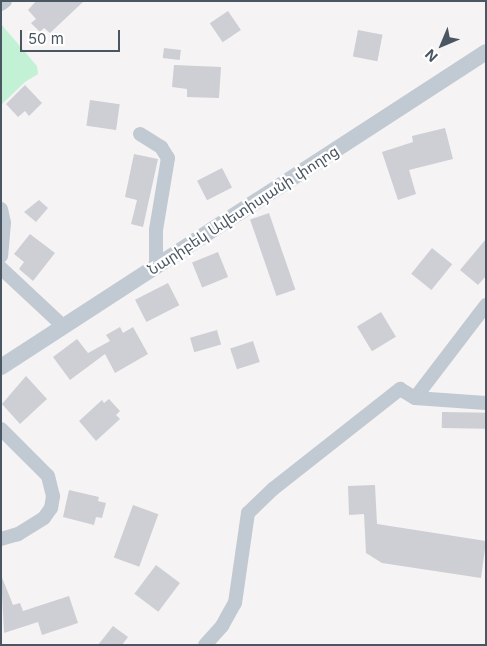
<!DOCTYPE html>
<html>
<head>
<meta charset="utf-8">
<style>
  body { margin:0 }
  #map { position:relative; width:487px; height:646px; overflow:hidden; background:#f5f3f3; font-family:Inter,"Noto Sans Armenian",sans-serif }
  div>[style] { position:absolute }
  .green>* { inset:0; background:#c3f1d5 }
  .building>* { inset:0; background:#cdcfd5; transform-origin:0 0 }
  .minor>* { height:14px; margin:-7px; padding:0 7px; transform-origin:7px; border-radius:7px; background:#c1cad2 }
  .tertiary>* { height:16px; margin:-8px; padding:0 8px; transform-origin:8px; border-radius:8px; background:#c1cad2 }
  span { translate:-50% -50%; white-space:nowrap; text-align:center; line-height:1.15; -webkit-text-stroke:4.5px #fff; paint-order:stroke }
  .street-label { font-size:15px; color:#4a5661 }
  .frame { position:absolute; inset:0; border:2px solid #4a5661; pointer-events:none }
  .north { position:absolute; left:417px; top:20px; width:50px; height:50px; -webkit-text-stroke:4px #fff; paint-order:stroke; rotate:225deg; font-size:14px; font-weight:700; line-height:20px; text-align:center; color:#4a5661 }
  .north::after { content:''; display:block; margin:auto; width:18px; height:22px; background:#4a5661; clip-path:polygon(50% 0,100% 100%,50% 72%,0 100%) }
  .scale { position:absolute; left:20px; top:30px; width:100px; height:22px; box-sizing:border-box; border:2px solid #4a5661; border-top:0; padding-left:6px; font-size:15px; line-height:18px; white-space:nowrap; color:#4a5661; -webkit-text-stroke:4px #fff; paint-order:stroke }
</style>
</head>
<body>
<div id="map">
  <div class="green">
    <div style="clip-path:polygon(1px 24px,37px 66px,38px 74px,25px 82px,1px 105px)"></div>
  </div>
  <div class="building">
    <div style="clip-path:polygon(36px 1px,84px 1px,50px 33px,44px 28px,40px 32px,31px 23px,36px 19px,28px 10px)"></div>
    <div style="left:228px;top:11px;width:23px;height:22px;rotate:56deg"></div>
    <div style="left:358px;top:30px;width:25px;height:27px;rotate:11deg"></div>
    <div style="left:164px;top:48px;width:17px;height:10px;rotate:7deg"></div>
    <div style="clip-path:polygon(174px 65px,221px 67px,219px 98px,187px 97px,187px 89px,172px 87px)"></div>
    <div style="clip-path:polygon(25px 85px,42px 103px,29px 116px,25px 111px,18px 117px,6px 104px)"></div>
    <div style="left:90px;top:100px;width:30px;height:26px;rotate:8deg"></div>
    <div style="clip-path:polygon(445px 128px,453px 159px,409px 170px,416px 194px,398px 200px,382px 152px,413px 142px,412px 136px)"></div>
    <div style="clip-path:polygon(134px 154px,158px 159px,143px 227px,131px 224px,137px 200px,125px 197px)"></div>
    <div style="left:222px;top:168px;width:22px;height:28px;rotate:63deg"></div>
    <div style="clip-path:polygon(39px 200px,48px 208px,36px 222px,24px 212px)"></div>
    <div style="left:269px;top:213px;width:81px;height:20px;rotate:71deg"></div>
    <div style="clip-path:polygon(30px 234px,55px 253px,33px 281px,19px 269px,24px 262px,14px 254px)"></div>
    <div style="clip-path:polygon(486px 239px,486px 276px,478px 285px,460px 270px)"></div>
    <div style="left:432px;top:248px;width:26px;height:33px;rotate:39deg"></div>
    <div style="left:218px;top:252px;width:27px;height:28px;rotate:68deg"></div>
    <div style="left:168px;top:283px;width:25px;height:37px;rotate:63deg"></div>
    <div style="left:381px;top:312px;width:29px;height:28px;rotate:59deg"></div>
    <div style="clip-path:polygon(120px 327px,123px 333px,133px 327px,148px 354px,115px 373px,105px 354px,70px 380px,53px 357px,77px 339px,88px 353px,110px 341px,106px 335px)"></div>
    <div style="left:217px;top:330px;width:15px;height:28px;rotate:74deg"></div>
    <div style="left:253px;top:341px;width:22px;height:24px;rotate:72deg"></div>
    <div style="clip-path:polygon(26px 376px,47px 399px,20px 424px,2px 404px)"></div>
    <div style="clip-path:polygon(109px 399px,120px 411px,116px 415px,120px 419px,96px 441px,79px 421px,102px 400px,104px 403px)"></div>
    <div style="left:442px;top:412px;width:44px;height:16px;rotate:1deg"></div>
    <div style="clip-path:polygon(375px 485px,377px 524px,486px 541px,481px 578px,382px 563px,366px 553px,364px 514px,349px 515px,348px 486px)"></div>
    <div style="clip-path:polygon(69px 490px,99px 497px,98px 501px,106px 503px,102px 518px,96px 517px,94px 525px,63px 517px)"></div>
    <div style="left:133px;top:505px;width:27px;height:56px;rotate:20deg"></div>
    <div style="left:156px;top:565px;width:30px;height:36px;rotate:37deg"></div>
    <div style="clip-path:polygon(1px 575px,13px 605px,20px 603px,23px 611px,69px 596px,78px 623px,42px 635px,38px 622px,4px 633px)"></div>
    <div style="clip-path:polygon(113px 626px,128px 637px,122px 645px,98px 645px)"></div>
  </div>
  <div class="minor">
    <div style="left:1px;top:4px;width:5px;rotate:-37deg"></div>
    <div style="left:140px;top:134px;width:25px;rotate:32deg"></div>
    <div style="left:161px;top:147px;width:13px;rotate:58deg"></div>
    <div style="left:168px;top:158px;width:73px;rotate:99.5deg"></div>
    <div style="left:156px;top:230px;width:36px;rotate:90deg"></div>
    <div style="left:1px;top:209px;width:14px;rotate:78deg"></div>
    <div style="left:4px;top:223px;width:33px;rotate:95deg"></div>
    <div style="left:1px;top:268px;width:86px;rotate:43.1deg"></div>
    <div style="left:415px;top:398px;width:117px;rotate:-52.6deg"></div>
    <div style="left:1px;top:429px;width:66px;rotate:45deg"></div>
    <div style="left:48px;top:476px;width:21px;rotate:76deg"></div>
    <div style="left:53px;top:496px;width:12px;rotate:99deg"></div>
    <div style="left:51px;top:508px;width:12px;rotate:125deg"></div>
    <div style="left:44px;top:518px;width:31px;rotate:148deg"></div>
    <div style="left:18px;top:534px;width:18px;rotate:164deg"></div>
    <div style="left:205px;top:645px;width:25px;rotate:-48deg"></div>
    <div style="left:222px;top:626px;width:26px;rotate:-61deg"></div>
    <div style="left:235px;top:603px;width:91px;rotate:-81.8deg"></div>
    <div style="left:248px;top:513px;width:35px;rotate:-44deg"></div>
    <div style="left:273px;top:489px;width:162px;rotate:-38.2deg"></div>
    <div style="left:400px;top:389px;width:17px;rotate:31deg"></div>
    <div style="left:415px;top:398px;width:71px;rotate:4deg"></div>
  </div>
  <div class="tertiary">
    <div style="left:1px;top:367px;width:578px;rotate:-33deg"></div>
  </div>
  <div class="street-label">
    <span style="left:243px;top:210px;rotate:-33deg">Նարիբեկ Ավետիսյանի փողոց</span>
  </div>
  <div class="frame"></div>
  <div class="north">N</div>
  <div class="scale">50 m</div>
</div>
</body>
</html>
